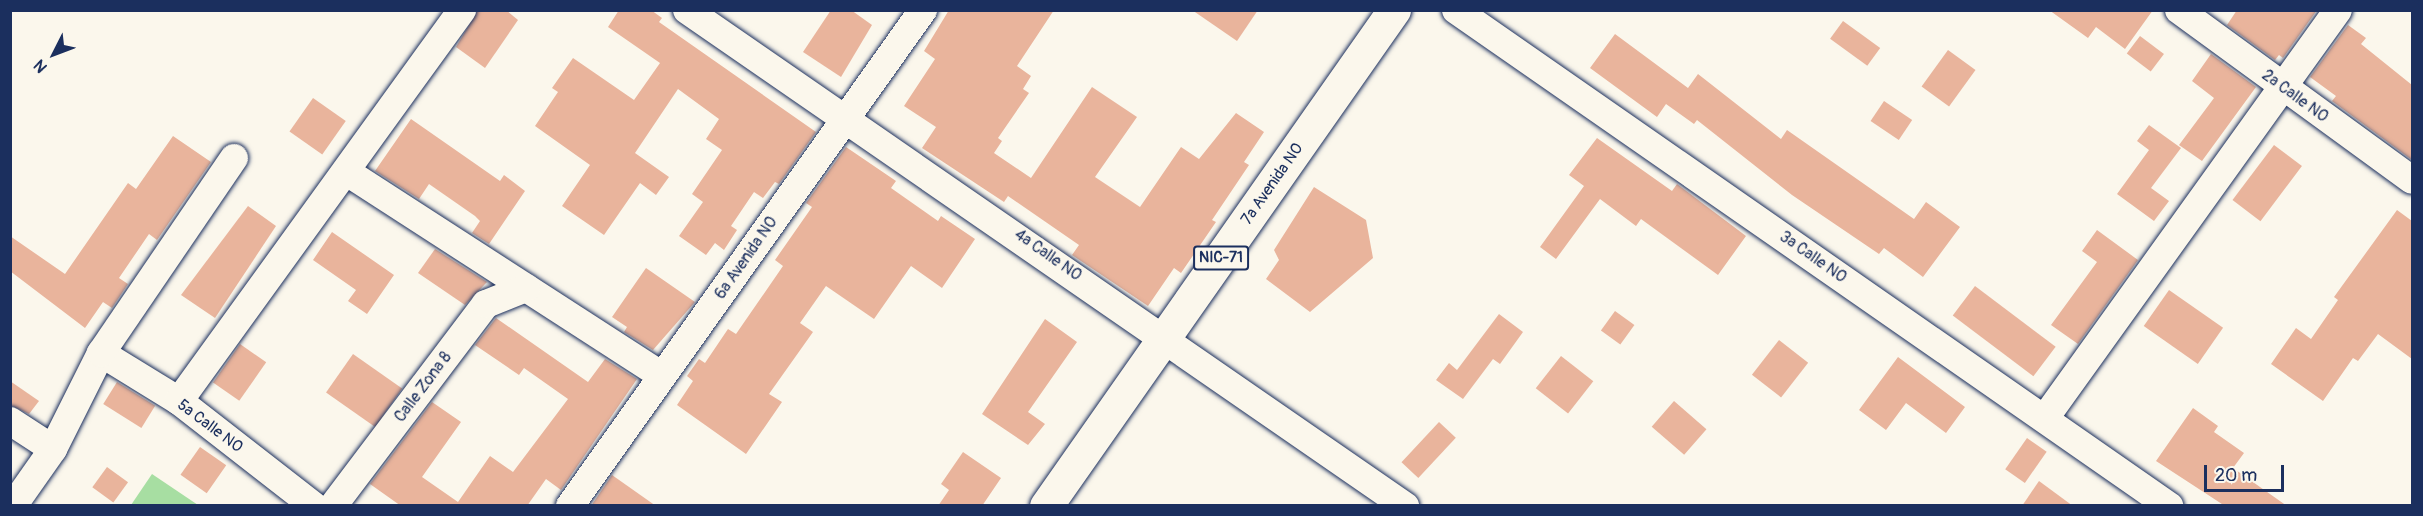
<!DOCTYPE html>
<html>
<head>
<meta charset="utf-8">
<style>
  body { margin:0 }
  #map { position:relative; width:2423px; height:516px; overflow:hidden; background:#fbf7ec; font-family:Pangolin,sans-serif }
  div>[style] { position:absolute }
  .green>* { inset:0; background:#a7dea2 }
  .building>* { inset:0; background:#e9b49c; transform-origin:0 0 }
  .roads { filter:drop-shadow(0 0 2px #1b2f5e) drop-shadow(0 0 2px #1b2f5e) }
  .street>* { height:28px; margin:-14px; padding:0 14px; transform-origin:14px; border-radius:14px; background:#fbf7ec }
  .highway>* { height:33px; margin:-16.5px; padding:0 16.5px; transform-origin:16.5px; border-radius:16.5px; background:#fbf7ec }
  span { translate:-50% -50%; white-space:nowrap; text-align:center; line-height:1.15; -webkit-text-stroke:4.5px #fbf7ec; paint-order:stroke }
  .shield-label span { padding:2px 4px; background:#fbf7ec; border:2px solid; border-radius:4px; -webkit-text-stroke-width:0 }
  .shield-label { font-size:15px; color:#1b2f5e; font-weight:700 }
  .street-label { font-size:16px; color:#1b2f5e }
  .frame { position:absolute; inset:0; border:12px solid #1b2f5e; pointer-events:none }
  .north { position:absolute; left:24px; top:24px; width:60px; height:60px; -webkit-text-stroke:4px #fbf7ec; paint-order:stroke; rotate:228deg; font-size:16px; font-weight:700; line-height:24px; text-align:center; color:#1b2f5e }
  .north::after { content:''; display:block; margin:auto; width:21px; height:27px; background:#1b2f5e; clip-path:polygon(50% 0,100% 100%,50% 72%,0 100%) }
  .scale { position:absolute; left:2204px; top:465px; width:80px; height:27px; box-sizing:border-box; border:3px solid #1b2f5e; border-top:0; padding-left:8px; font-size:18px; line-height:21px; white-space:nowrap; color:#1b2f5e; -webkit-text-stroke:4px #fbf7ec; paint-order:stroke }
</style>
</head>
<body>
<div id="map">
  <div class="green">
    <div style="clip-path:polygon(152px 474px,198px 505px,131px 505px)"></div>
  </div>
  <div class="building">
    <div style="clip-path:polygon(478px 10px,506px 10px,518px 20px,485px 68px,456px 47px)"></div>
    <div style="clip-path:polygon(619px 10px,651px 10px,662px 18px,659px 22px,816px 132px,779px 184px,775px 182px,763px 198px,754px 192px,731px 226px,737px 230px,724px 250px,715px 243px,706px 255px,679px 236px,703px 202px,692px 194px,722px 150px,706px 139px,719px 119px,678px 89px,635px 153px,669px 177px,656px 195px,640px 183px,604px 235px,562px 206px,590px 165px,535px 126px,558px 92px,552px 88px,573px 58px,634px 100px,660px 63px,608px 27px)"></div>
    <div style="clip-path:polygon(831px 10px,851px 10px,872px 25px,841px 77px,803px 52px)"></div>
    <div style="clip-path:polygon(949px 10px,1054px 10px,1017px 66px,1031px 76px,1023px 89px,1029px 93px,998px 138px,1002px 141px,994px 153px,1031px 178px,1092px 87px,1137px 117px,1095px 177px,1140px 207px,1181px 147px,1199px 159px,1236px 113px,1264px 132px,1244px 162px,1249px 165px,1212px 220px,1216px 222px,1181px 273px,1174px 268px,1148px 306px,1072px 255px,1079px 245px,1008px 196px,1004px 202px,922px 148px,936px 127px,904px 106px,935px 59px,924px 51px)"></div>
    <div style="clip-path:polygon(1192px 10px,1258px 10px,1237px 41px)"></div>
    <div style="clip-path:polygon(2049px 10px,2153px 10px,2125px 49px,2096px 27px,2088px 38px)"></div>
    <div style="clip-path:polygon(2237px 10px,2317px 10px,2283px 58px,2279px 55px,2275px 60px,2227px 25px)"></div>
    <div style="left:1843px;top:21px;width:46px;height:22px;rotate:36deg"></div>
    <div style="clip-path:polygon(2348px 25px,2366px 38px,2361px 44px,2412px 85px,2412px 160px,2332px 101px,2336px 96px,2310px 77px)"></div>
    <div style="clip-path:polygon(1615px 34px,1688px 88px,1698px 74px,1781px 139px,1787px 130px,1914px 219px,1926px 202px,1960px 227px,1923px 277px,1884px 248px,1879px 254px,1792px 195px,1697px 120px,1694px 124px,1666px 104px,1657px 117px,1590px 68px)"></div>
    <div style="left:2140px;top:36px;width:30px;height:22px;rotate:37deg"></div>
    <div style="left:1948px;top:50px;width:34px;height:45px;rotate:36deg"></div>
    <div style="clip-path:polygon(2211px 54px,2256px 87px,2202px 161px,2179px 145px,2214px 98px,2192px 81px)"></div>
    <div style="left:313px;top:98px;width:40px;height:41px;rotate:35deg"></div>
    <div style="left:1884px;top:101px;width:34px;height:24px;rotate:34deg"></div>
    <div style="clip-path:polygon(411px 119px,500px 181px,504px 175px,525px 191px,489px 244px,472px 233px,480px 221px,475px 216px,429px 184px,419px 199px,375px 171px)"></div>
    <div style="clip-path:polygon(2149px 125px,2181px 148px,2151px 188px,2169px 201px,2154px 221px,2117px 194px,2149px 150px,2137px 141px)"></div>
    <div style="clip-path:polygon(173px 136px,211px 162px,157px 240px,149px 234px,119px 278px,128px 284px,112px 308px,103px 302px,85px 328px,10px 271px,10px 236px,65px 274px,128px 183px,136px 189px)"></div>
    <div style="clip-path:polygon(1597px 138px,1672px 191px,1677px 184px,1746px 236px,1718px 275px,1641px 219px,1636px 226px,1600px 199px,1556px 259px,1540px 247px,1584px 186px,1569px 175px)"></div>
    <div style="left:2274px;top:145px;width:35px;height:69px;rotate:37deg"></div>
    <div style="clip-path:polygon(846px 147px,896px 181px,891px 188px,938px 221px,941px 216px,975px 239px,942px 288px,911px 266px,874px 319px,826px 286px,800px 323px,813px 332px,769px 394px,782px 402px,746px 454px,677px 405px,693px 381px,687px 376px,699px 359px,705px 363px,728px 329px,736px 334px,783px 266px,775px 260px,812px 207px,806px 203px)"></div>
    <div style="clip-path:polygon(1314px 187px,1366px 220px,1373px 258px,1310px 312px,1266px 279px,1279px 260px,1274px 250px)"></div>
    <div style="clip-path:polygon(248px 206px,276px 226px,215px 318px,181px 295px)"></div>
    <div style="clip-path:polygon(2397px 210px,2412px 221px,2412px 359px,2378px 334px,2358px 361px,2353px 358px,2323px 401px,2271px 364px,2296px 328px,2311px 339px,2338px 300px,2334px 297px)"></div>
    <div style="clip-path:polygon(2097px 230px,2138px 260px,2078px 344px,2051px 325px,2097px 262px,2082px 251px)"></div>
    <div style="clip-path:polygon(332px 232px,394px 275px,367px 314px,348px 301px,356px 290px,313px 260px)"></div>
    <div style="clip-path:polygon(435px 249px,487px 282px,465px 305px,418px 273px)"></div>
    <div style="clip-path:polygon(646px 268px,695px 302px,653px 350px,624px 332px,627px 327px,612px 317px)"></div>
    <div style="left:1975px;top:286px;width:101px;height:37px;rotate:37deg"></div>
    <div style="left:2169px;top:290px;width:66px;height:44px;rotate:35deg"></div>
    <div style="left:1615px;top:311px;width:24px;height:24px;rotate:36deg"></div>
    <div style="clip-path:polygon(1499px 314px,1523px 332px,1500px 364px,1493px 359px,1463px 399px,1436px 380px,1449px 363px,1457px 370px)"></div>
    <div style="clip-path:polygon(496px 318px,588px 382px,605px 359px,637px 379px,561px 490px,546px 479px,527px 506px,401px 506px,370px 484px,432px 402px,461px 422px,422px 477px,458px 502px,490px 456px,513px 472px,568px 399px,524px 368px,519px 375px,475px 345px)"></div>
    <div style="clip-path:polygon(1045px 319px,1077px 342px,1028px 412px,1045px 424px,1028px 445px,982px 414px)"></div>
    <div style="left:1779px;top:340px;width:37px;height:44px;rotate:38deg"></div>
    <div style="left:240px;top:344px;width:32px;height:47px;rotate:35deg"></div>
    <div style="left:353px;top:354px;width:60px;height:47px;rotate:35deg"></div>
    <div style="left:1561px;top:356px;width:41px;height:41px;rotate:38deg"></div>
    <div style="clip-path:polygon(1898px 357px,1965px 407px,1946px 433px,1906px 403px,1886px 430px,1859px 410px)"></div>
    <div style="clip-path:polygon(10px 381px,39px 401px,29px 414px,10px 405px)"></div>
    <div style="left:117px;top:382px;width:45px;height:26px;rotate:32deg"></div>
    <div style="left:1674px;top:401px;width:43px;height:34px;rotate:41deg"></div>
    <div style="clip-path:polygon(2193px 408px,2218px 426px,2214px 432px,2244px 453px,2233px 468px,2287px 506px,2225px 506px,2156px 461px)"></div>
    <div style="left:1439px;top:422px;width:23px;height:55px;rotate:43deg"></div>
    <div style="left:2027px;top:438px;width:24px;height:38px;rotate:35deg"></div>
    <div style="left:200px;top:447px;width:32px;height:34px;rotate:35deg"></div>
    <div style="clip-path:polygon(963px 452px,1001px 478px,982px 506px,938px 506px,949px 490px,941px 484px)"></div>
    <div style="left:107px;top:467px;width:26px;height:25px;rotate:36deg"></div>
    <div style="clip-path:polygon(612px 475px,656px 506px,591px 506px)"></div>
    <div style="clip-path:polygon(2039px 481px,2073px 506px,2022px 506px)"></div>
  </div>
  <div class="roads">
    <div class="street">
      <div style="left:687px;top:10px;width:873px;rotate:34.64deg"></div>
      <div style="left:1456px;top:10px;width:869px;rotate:34.82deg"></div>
      <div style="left:2179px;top:10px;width:288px;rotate:36.1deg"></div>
      <div style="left:347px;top:172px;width:375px;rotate:32.9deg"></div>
      <div style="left:101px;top:353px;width:92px;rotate:31.6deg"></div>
      <div style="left:179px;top:401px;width:171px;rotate:37.9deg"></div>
      <div style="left:179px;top:401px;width:483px;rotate:-54.1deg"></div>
      <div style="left:2045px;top:418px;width:502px;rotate:-54.32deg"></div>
      <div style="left:10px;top:421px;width:51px;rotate:33.1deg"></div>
      <div style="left:13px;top:506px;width:70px;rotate:-54.9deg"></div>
      <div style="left:53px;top:449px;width:107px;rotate:-63.4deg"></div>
      <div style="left:101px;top:353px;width:236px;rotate:-55.7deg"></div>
      <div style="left:333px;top:506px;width:253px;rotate:-52.9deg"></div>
      <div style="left:486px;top:304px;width:43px;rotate:-21.8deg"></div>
      <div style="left:570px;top:506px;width:609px;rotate:-54.56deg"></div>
    </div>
    <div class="highway">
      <div style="left:1046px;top:506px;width:606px;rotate:-54.95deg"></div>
    </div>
  </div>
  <div class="shield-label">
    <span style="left:1221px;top:258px">NIC-71</span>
  </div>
  <div class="street-label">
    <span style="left:2295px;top:96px;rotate:36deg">2a Calle NO</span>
    <span style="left:1272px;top:184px;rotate:-55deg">7a Avenida NO</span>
    <span style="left:1048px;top:255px;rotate:35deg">4a Calle NO</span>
    <span style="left:1813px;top:257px;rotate:35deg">3a Calle NO</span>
    <span style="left:746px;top:258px;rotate:-55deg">6a Avenida NO</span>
    <span style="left:423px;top:387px;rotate:-53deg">Calle Zona 8</span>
    <span style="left:210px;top:426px;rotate:37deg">5a Calle NO</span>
  </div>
  <div class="frame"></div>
  <div class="north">N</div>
  <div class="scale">20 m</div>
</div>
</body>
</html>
